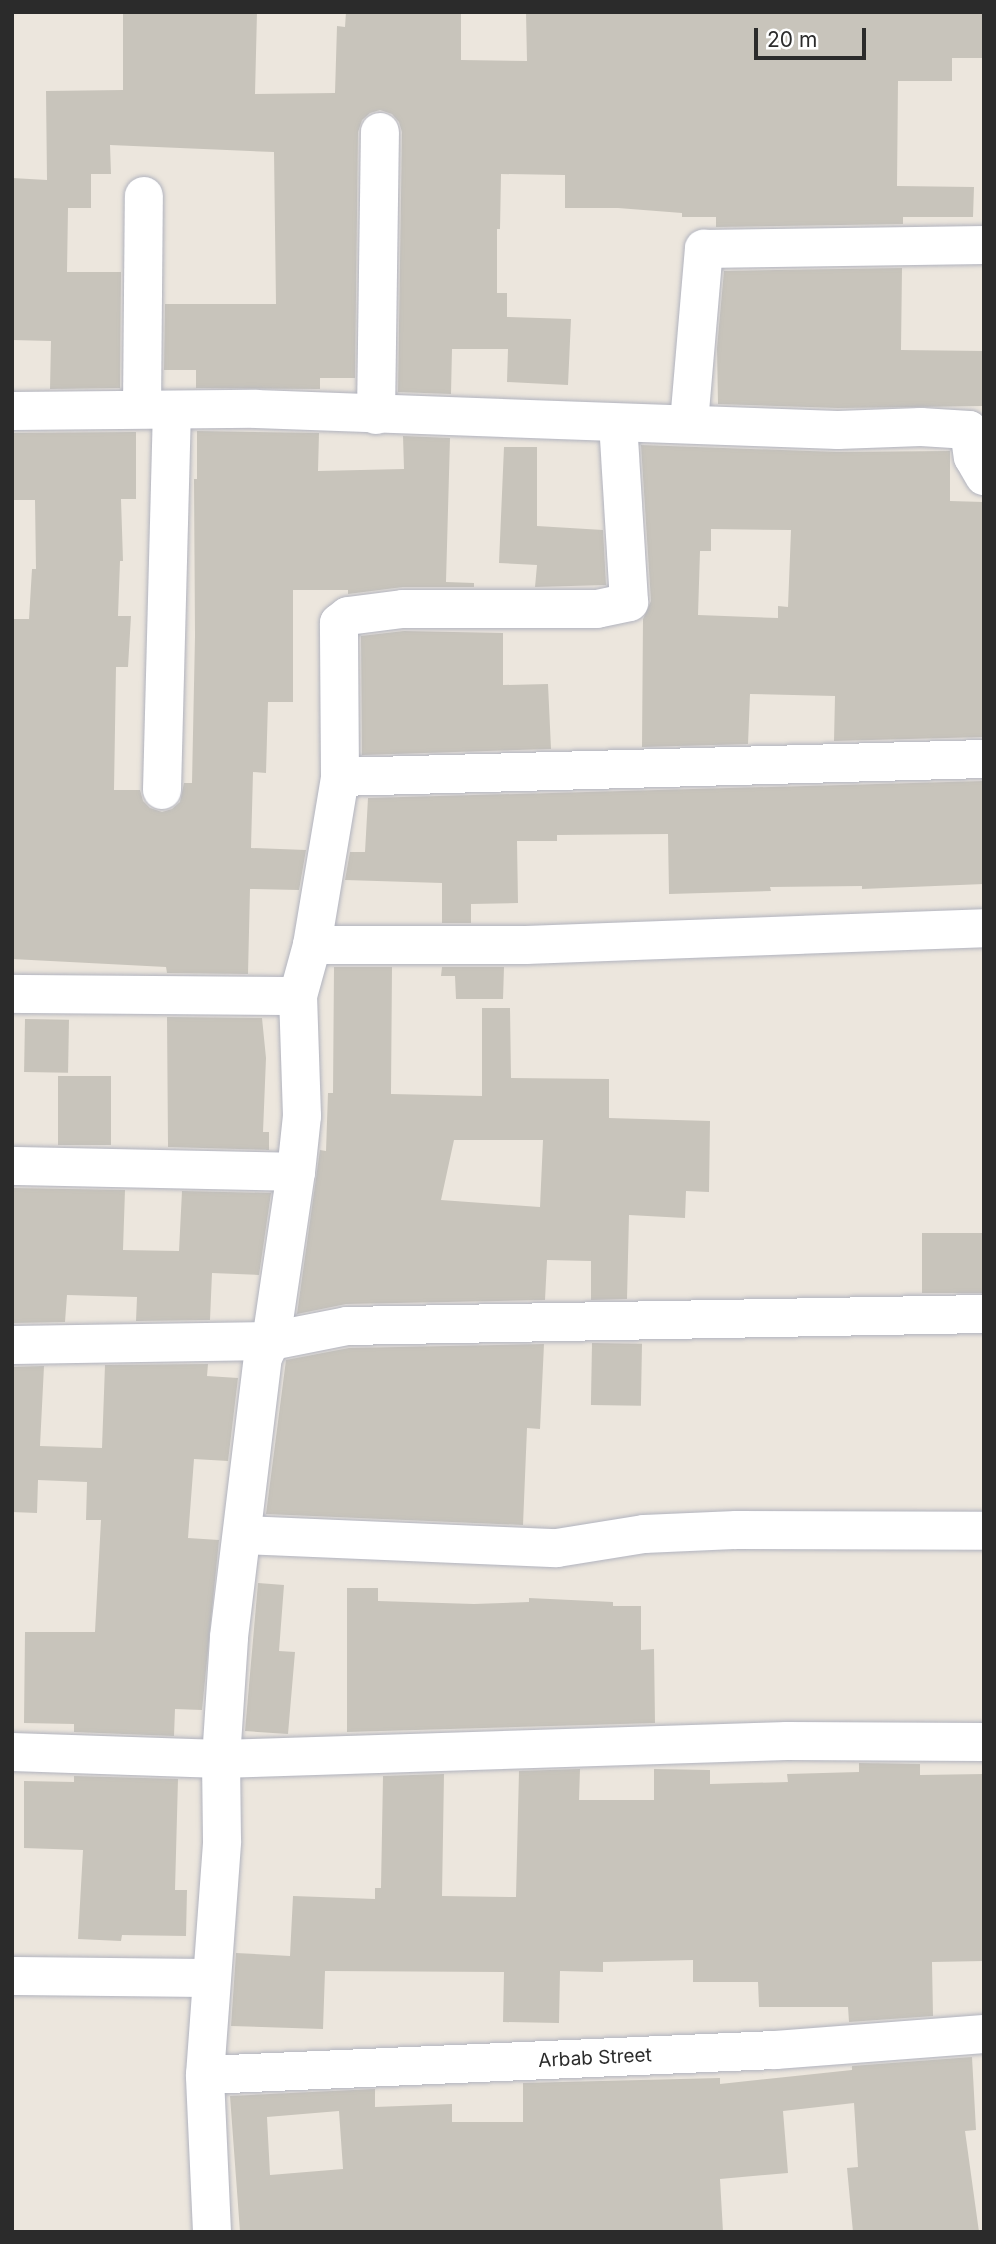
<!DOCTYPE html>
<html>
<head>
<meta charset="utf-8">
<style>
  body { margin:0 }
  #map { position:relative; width:996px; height:2244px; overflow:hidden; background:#ece6dd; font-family:Inter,sans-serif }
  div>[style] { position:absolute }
  .building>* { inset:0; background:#c8c4bb; transform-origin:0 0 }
  .roads { filter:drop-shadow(0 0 2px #b1b3be) drop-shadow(0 0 2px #b1b3be) }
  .minor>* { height:38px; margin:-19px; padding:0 19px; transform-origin:19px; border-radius:19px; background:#fff }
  span { translate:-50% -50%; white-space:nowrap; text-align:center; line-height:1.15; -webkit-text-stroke:7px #fff; paint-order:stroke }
  .street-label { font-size:19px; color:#2b2b2b }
  .frame { position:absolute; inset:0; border:14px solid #2b2b2b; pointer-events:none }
  .scale { position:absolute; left:754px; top:28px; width:112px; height:32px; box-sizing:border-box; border:4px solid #2b2b2b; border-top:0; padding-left:9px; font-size:21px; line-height:24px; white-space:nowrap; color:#2b2b2b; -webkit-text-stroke:5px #fff; paint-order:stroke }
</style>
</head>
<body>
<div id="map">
  <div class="building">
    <div style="clip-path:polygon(123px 12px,257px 12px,255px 94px,335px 93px,337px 26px,345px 27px,346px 12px,461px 12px,461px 60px,527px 61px,526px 12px,984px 12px,984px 58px,952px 58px,952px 81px,898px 81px,897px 186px,974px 187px,973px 217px,903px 217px,903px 224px,716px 227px,716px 217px,682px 217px,682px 213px,618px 208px,565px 208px,565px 175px,501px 174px,500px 229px,497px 229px,497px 293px,507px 293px,507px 317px,571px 319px,568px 385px,507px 382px,508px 349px,452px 349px,451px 394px,398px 392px,402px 132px,399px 122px,392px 114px,380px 110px,370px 113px,362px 120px,358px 132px,355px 378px,320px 378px,320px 389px,196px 388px,196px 370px,164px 370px,165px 304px,276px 304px,274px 152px,110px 145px,111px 174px,91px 174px,91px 208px,68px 208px,67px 272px,121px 272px,120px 388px,50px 389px,51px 341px,12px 340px,12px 178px,47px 180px,46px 91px,123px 90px)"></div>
    <div style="clip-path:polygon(902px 268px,901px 350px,984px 351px,984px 406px,838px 408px,718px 404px,717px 348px,724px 271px)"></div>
    <div style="clip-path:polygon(197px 431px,319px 433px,318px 471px,404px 469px,403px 436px,450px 438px,446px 582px,474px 583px,474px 587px,403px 587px,348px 594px,348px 590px,293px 590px,293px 702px,268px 702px,266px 773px,253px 772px,251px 848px,306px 850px,299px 890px,250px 889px,248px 974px,167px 973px,166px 967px,12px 959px,12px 619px,29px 619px,32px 569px,36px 569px,35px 500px,12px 500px,12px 433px,136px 432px,136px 499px,121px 499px,123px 561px,120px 561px,118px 616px,131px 616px,128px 667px,116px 667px,114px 790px,140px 790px,143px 801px,150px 808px,162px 812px,172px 809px,180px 802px,184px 783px,192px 783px,195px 636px,194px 479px,197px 479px)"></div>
    <div style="clip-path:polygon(evenodd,641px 445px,837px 452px,950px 451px,950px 501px,984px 502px,984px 737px,834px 741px,835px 696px,750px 694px,748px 744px,642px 747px,643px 619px,651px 601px,641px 445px,711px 529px,791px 530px,788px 607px,778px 606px,778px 618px,698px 615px,700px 551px,711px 551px,711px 529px)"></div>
    <div style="clip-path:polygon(504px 447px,537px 447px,537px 526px,603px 530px,606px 585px,535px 587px,537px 565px,499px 563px)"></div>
    <div style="clip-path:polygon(404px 631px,503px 633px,503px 685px,548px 684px,551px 749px,362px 755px,361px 636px)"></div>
    <div style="clip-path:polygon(984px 781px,984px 884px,862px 889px,862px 886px,770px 887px,771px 891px,669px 894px,668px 834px,557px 835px,557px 841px,517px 841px,518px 903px,471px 904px,471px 923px,442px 923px,442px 883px,345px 880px,350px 852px,365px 852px,368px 798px)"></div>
    <div style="clip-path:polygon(evenodd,334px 967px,392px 967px,391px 1094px,482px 1096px,482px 1008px,510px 1008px,511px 1078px,609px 1079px,609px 1118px,710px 1121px,709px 1192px,686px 1191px,685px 1218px,629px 1215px,627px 1299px,591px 1300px,591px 1261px,547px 1260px,545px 1300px,346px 1304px,297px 1314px,320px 1150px,326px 1151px,328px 1093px,333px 1093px,334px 967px,454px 1140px,543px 1140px,540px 1207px,441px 1200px,454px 1140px)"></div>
    <div style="clip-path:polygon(442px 967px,504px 967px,503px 999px,456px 999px,455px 976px,441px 976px)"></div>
    <div style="clip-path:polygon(167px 1017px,262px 1018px,266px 1058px,263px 1132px,269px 1132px,269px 1150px,276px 1150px,168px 1147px)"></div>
    <div style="left:25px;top:1019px;width:44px;height:53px;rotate:1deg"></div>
    <div style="left:58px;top:1076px;width:53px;height:69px"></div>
    <div style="clip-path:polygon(12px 1188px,125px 1190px,123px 1250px,179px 1251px,182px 1191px,271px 1193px,259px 1275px,212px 1273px,210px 1320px,136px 1321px,137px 1297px,67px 1295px,65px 1322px,12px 1323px)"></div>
    <div style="left:922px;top:1233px;width:62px;height:60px"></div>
    <div style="left:592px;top:1343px;width:50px;height:62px;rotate:1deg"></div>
    <div style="clip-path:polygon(544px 1344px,540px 1429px,527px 1428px,523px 1525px,266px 1514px,286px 1360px,349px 1348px)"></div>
    <div style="clip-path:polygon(208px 1364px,207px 1376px,238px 1378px,228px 1461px,194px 1459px,188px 1538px,219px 1540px,202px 1710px,175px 1709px,174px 1736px,74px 1732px,74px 1724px,24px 1723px,25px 1632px,95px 1632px,101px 1520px,86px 1520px,87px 1482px,38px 1480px,37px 1513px,12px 1512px,12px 1367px,44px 1366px,40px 1446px,102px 1448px,105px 1365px)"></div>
    <div style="clip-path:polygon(258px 1583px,284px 1585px,279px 1651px,295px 1652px,288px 1734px,245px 1731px)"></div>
    <div style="clip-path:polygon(347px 1588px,378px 1588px,378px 1601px,474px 1604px,529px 1602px,529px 1598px,613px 1602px,613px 1606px,641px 1606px,641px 1650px,654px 1649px,655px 1723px,347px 1732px)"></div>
    <div style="clip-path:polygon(859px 1763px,920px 1764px,920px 1775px,984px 1774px,984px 1961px,932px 1962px,933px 2016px,849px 2022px,848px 2007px,759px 2007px,758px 1982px,693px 1982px,693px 1960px,603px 1962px,603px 1972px,560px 1971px,559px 2023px,503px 2022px,504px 1972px,325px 1971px,323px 2029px,231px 2026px,236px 1953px,290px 1956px,293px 1896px,375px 1899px,375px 1888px,381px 1888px,383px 1776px,444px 1774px,442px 1896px,516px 1897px,519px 1771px,580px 1769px,579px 1800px,654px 1800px,654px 1769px,710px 1770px,710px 1784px,788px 1782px,787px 1774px,859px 1772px)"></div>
    <div style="clip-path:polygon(74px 1776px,178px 1779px,175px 1890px,187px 1890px,186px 1936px,122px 1935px,121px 1941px,78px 1939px,83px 1850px,24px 1848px,24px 1781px,74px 1782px)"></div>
    <div style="clip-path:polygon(evenodd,972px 2057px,976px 2130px,965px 2131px,979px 2232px,853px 2232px,847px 2168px,858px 2167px,854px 2103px,783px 2111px,788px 2173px,720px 2179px,723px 2232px,240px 2232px,230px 2096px,375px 2089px,375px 2107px,452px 2104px,452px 2122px,523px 2122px,523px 2083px,720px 2078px,720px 2084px,852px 2070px,852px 2066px,972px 2057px,339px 2111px,343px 2169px,270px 2175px,267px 2117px,339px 2111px)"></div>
  </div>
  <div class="roads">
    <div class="minor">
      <div style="left:142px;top:409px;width:213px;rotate:-89.5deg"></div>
      <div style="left:12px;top:411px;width:244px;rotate:-0.5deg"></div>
      <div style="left:256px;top:409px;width:582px;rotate:2.07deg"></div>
      <div style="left:838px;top:430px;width:83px;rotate:-2.1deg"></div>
      <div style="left:921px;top:427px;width:48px;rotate:3.6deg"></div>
      <div style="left:969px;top:430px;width:27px;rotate:82deg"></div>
      <div style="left:973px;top:457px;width:22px;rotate:60deg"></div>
      <div style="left:376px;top:415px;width:283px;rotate:-89.2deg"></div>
      <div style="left:689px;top:423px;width:175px;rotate:-85.1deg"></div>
      <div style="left:704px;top:249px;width:280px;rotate:-0.8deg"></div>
      <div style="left:340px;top:777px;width:644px;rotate:-1.6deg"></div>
      <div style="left:162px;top:790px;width:380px;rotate:-88.5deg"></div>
      <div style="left:312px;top:945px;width:214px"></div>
      <div style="left:526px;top:945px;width:458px;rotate:-2.1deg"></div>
      <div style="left:12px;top:994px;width:286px;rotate:0.4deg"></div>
      <div style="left:12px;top:1166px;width:284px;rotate:1.2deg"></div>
      <div style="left:12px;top:1345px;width:259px;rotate:-0.9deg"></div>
      <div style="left:271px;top:1341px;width:77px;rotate:-11.2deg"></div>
      <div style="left:347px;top:1326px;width:637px;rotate:-1.08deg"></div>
      <div style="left:243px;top:1535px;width:314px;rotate:2.4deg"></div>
      <div style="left:557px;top:1548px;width:88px;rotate:-9.1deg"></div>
      <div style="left:644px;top:1534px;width:93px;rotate:-2.5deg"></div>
      <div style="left:737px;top:1530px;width:247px;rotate:0.2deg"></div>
      <div style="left:12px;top:1752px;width:209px;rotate:1.9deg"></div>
      <div style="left:221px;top:1759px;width:566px;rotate:-1.82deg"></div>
      <div style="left:787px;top:1741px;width:197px;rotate:0.3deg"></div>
      <div style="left:12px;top:1976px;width:198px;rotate:0.6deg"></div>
      <div style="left:205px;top:2075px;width:571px;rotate:-2.51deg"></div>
      <div style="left:775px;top:2050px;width:210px;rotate:-4.4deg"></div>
      <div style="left:212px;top:2232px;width:157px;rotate:-92.6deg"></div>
      <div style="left:205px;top:2075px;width:235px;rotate:-85.8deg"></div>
      <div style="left:222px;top:1841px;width:82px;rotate:-90.7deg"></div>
      <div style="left:221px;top:1759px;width:122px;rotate:-86.2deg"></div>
      <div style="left:229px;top:1637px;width:282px;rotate:-83.1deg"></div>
      <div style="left:263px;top:1357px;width:18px;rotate:-63deg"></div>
      <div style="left:271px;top:1341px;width:171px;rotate:-81.6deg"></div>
      <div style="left:296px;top:1172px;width:56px;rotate:-83.9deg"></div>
      <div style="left:302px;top:1116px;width:120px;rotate:-91.9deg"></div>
      <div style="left:298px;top:996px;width:53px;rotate:-74.6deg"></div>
      <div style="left:312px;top:945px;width:170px;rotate:-80.5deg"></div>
      <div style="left:340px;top:777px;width:154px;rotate:-90.4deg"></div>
      <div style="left:339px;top:623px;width:11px;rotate:-38deg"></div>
      <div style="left:348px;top:616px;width:55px;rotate:-7.3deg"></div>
      <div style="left:403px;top:609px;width:194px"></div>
      <div style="left:597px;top:609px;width:33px;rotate:-12deg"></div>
      <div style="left:629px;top:602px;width:179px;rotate:-93.5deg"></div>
    </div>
  </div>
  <div class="street-label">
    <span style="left:595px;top:2058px;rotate:-3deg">Arbab Street</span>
  </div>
  <div class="frame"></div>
  <div class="scale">20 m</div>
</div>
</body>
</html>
